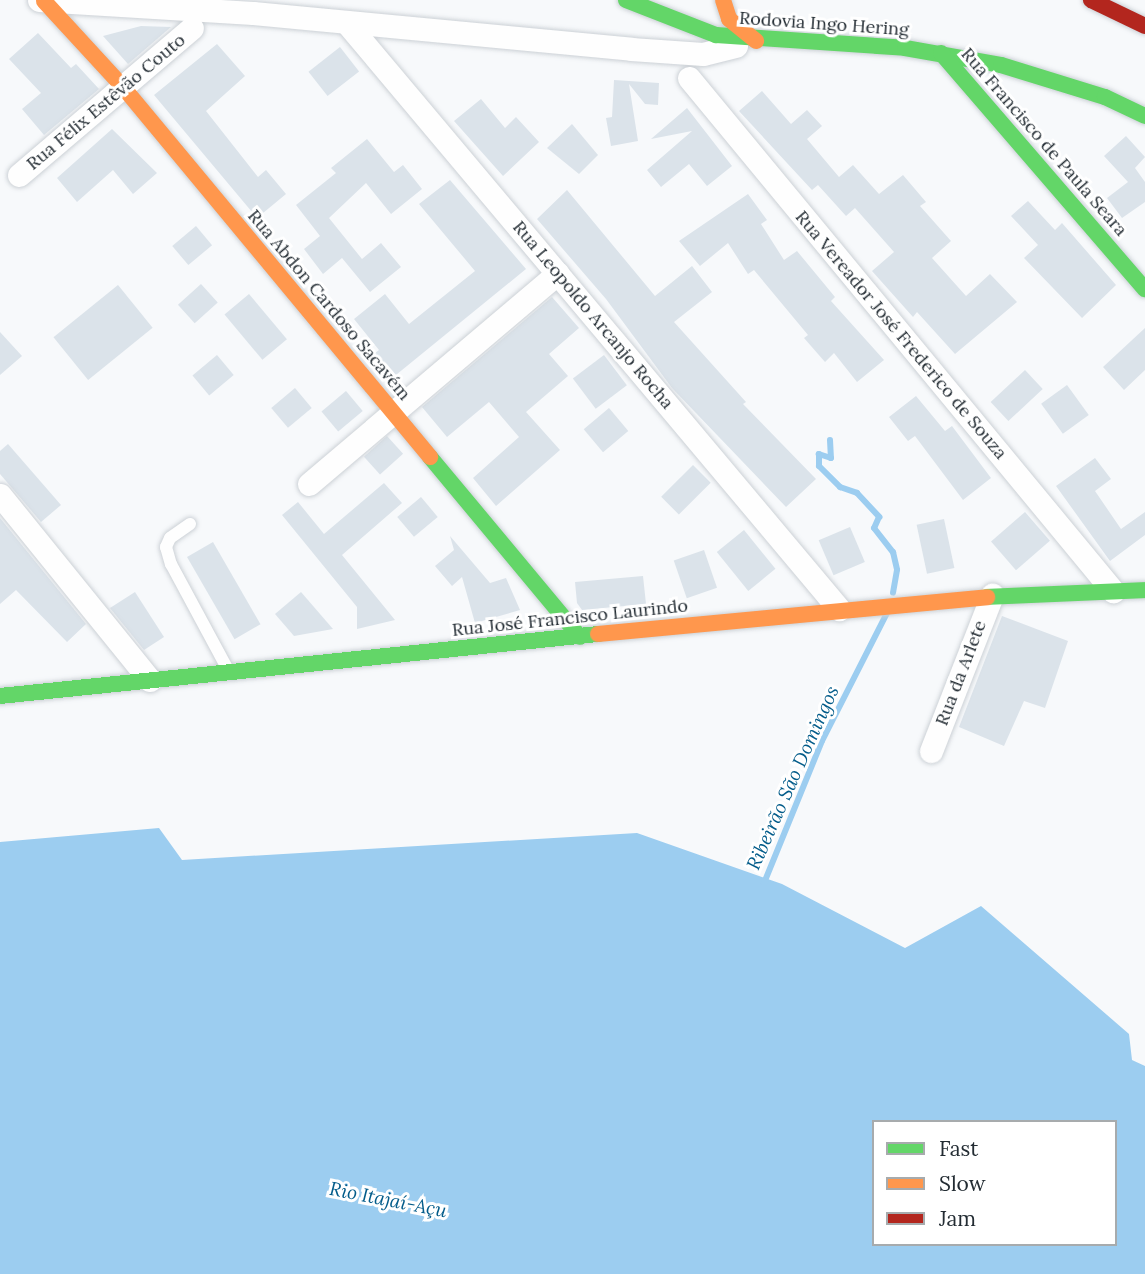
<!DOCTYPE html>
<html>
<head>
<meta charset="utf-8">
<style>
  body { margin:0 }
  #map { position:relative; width:1145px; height:1274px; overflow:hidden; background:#f7f9fb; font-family:Lora,serif }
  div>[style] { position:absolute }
  .water>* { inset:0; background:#9ccdf0 }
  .stream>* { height:6px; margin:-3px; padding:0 3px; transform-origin:3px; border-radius:3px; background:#9ccdf0 }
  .building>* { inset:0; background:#dbe3ea; transform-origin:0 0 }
  .roads { filter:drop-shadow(0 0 2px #ccd1d6) drop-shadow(0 0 2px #ccd1d6) }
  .lane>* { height:12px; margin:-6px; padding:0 6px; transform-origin:6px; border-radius:6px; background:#fefefe }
  .street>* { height:23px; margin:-11.5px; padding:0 11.5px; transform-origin:11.5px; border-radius:11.5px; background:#fefefe }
  .fast>* { height:16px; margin:-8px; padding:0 8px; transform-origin:8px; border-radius:8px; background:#63d668 }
  .slow>* { height:16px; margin:-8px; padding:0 8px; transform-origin:8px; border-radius:8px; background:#ff974d }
  .jam>* { height:16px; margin:-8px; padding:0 8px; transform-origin:8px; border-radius:8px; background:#b3261e }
  span { translate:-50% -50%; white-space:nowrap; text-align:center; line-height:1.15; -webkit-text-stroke:6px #fff; paint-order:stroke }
  .street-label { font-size:18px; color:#232c33 }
  .water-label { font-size:19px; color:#035c8a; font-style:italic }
  .legend { position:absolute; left:872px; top:1120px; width:245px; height:126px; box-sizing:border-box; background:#fff; border:2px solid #a7abad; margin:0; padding:9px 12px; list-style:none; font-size:21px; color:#232c33 }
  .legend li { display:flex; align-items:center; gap:14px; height:35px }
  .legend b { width:35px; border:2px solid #a7abad }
</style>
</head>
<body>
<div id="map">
  <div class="water">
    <div style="clip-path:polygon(evenodd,159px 828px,182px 860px,637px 833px,782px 884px,905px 948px,981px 906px,1129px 1034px,1132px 1060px,1145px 1066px,1145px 1274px,0 1274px,0 842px,159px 828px,874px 1122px,1115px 1122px,1115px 1244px,874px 1244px,874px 1122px)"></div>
  </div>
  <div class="stream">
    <div style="left:830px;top:440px;width:18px;rotate:87deg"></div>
    <div style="left:831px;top:458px;width:13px;rotate:-162deg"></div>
    <div style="left:819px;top:454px;width:12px;rotate:90deg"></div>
    <div style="left:819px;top:466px;width:30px;rotate:45deg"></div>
    <div style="left:840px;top:487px;width:18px;rotate:19deg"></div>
    <div style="left:857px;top:493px;width:33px;rotate:47deg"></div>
    <div style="left:879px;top:517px;width:12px;rotate:114deg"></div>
    <div style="left:874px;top:528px;width:31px;rotate:52deg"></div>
    <div style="left:893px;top:552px;width:18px;rotate:77deg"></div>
    <div style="left:897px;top:570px;width:23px;rotate:100deg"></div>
    <div style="left:764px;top:883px;width:153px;rotate:-67.8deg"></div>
    <div style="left:822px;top:741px;width:144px;rotate:-63.1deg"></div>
  </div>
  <div class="building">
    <div style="clip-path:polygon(141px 26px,171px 27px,128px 64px,103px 36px)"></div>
    <div style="clip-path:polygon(38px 33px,71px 68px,76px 64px,99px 89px,44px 135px,22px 109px,41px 93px,9px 59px)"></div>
    <div style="clip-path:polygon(217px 44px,245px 76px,206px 111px,258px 177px,266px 170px,286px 194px,257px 218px,154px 95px)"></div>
    <div style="left:340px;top:47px;width:31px;height:40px;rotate:52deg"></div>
    <div style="clip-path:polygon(614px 80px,659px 83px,658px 105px,645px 104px,629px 84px,638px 141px,611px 146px,606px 118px,612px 117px)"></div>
    <div style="clip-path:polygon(762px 91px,791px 124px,807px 110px,822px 126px,807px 139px,839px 177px,853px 165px,879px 194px,903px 175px,926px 202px,920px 206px,951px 241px,932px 258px,966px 296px,990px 274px,1017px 302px,955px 354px,917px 312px,913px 317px,872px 271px,894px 252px,855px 208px,846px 216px,818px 185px,812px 190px,739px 111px)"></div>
    <div style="clip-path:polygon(481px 99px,505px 128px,516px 117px,539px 142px,503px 176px,454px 121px)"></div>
    <div style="clip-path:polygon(687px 108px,732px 166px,707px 186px,689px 164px,661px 187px,647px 170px,692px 131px,651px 139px)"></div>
    <div style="clip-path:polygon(572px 124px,598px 155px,579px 174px,547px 148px)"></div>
    <div style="clip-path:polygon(112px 129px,157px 173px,133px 194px,113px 170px,77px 202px,57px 178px)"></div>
    <div style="clip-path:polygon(1126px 136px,1145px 157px,1135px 168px,1145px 182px,1145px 202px,1122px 218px,1107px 198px,1128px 182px,1104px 156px)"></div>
    <div style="clip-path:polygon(367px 139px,394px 172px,403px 165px,422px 189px,391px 214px,366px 183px,329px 218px,362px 259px,381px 243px,401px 267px,370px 292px,342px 258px,323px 274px,304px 249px,320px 236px,296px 205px,336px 173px,331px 168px)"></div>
    <div style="clip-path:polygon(450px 180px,526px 269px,391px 379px,371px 356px,379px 350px,354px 319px,385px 294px,409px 324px,475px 271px,419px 204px)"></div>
    <div style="clip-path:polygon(567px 190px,655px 296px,692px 266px,712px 292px,674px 322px,746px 402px,743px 404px,816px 479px,786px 507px,672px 388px,606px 299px,537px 219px)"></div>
    <div style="clip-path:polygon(748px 194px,767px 220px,761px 224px,784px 260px,797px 251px,835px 297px,831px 301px,884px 360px,857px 382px,834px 353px,825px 362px,804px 338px,808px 335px,754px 270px,748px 274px,728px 243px,700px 266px,679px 241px)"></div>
    <div style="clip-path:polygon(1028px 201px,1055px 230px,1062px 223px,1116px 285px,1082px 318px,1024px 258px,1038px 245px,1011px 216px)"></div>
    <div style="left:196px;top:226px;width:25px;height:31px;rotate:50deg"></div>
    <div style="left:201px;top:284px;width:25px;height:31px;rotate:48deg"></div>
    <div style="left:118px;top:285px;width:55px;height:83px;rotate:51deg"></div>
    <div style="left:249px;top:294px;width:59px;height:32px;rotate:50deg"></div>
    <div style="clip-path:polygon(552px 297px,579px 328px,549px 354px,568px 376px,526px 412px,560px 450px,496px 506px,473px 478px,519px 437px,489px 402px,447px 437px,422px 407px)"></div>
    <div style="clip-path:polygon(1145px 328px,1145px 370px,1124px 390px,1103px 367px)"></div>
    <div style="clip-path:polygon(0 332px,22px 356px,0 375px)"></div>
    <div style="left:217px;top:355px;width:26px;height:32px;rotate:50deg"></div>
    <div style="left:604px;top:355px;width:38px;height:39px;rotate:53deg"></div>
    <div style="left:1025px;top:370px;width:26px;height:47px;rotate:47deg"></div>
    <div style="left:1067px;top:385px;width:37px;height:32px;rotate:54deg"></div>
    <div style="left:295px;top:388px;width:26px;height:31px;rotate:50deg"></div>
    <div style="left:346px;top:391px;width:26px;height:32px;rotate:50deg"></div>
    <div style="clip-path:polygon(916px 396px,945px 431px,952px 426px,991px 478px,963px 500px,915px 436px,908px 441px,889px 417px)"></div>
    <div style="left:609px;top:408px;width:30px;height:33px;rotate:50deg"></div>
    <div style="left:387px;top:436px;width:24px;height:31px;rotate:48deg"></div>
    <div style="clip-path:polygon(8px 444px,61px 505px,41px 522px,0 474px,0 451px)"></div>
    <div style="clip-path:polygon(1095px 458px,1111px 479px,1095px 491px,1121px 529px,1145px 512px,1145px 535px,1110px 561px,1056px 486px)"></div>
    <div style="left:693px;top:465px;width:25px;height:45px;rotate:45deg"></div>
    <div style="clip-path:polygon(384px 483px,402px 503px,342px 555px,395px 620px,357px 629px,357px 607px,282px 515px,298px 502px,324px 534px)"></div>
    <div style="left:421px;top:497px;width:26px;height:31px;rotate:50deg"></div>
    <div style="left:1025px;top:512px;width:38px;height:45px;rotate:49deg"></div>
    <div style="clip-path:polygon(0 518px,86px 624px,67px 642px,16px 590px,0 604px)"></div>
    <div style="left:944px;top:519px;width:50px;height:28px;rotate:78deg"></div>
    <div style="left:850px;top:527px;width:38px;height:34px;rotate:67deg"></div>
    <div style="left:744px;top:530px;width:50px;height:35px;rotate:51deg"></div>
    <div style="clip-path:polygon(450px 536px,490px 583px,506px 578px,520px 610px,475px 623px,462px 577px,452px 586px,435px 566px,454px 550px)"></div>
    <div style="left:213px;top:542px;width:95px;height:30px;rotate:60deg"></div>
    <div style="left:704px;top:550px;width:40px;height:32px;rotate:71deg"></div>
    <div style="clip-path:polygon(643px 576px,646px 604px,582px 610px,577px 603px,575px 582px)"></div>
    <div style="clip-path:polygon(135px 592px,164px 637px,144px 650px,110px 608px)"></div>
    <div style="clip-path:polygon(301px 592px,333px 629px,294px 636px,275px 614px)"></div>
    <div style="clip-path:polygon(1002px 616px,1068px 641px,1045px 708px,1024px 701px,1004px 746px,959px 727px)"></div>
  </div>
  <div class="roads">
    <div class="lane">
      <div style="left:190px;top:524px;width:24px;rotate:145deg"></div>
      <div style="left:170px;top:538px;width:10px;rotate:114deg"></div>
      <div style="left:166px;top:547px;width:18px;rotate:74deg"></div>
      <div style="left:171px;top:564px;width:120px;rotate:61.7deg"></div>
    </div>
    <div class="street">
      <div style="left:39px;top:0;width:214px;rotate:3.5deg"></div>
      <div style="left:253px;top:13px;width:380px;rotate:5.4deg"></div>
      <div style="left:631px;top:49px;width:72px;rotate:4deg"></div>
      <div style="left:703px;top:54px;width:34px;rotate:-14deg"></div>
      <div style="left:346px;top:22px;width:767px;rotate:49.97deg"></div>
      <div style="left:689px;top:78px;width:666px;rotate:50.43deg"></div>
      <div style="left:19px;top:175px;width:227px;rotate:-40.4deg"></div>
      <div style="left:309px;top:484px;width:326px;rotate:-40.3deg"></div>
      <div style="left:0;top:495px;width:238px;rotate:51deg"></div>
      <div style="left:931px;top:751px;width:168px;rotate:-68.6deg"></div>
    </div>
    <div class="fast">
      <div style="left:626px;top:0;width:97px;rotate:21.3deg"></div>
      <div style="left:716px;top:35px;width:189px;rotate:3.9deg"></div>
      <div style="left:905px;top:48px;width:97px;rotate:10deg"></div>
      <div style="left:1001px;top:65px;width:109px;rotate:17.1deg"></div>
      <div style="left:1105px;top:97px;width:44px;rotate:25.4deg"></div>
      <div style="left:941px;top:53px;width:312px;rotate:49.2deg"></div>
      <div style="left:430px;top:457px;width:234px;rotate:50.2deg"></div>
      <div style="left:987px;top:597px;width:158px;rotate:-2.5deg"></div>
      <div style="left:0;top:696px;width:601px;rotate:-5.92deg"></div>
    </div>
    <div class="slow">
      <div style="left:723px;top:0;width:20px;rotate:72deg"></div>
      <div style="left:729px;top:19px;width:35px;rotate:39deg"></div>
      <div style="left:44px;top:1px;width:117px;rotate:47.4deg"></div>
      <div style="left:123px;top:87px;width:481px;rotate:50.3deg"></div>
      <div style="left:598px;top:634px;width:391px;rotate:-5.4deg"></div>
    </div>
    <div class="jam">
      <div style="left:1091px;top:0;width:60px;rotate:25.7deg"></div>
    </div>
  </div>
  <div class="street-label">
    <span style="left:824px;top:24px;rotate:4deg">Rodovia Ingo Hering</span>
    <span style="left:106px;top:102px;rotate:-40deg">Rua Félix Estêvão Couto</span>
    <span style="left:1044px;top:142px;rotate:49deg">Rua Francisco de Paula Seara</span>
    <span style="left:329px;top:305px;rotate:50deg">Rua Abdon Cardoso Sacavém</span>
    <span style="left:593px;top:315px;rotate:50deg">Rua Leopoldo Arcanjo Rocha</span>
    <span style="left:901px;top:335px;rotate:50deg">Rua Vereador José Frederico de Souza</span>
    <span style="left:570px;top:618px;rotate:-6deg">Rua José Francisco Laurindo</span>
    <span style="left:961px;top:673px;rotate:-69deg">Rua da Arlete</span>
  </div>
  <div class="water-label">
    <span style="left:793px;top:778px;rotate:-66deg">Ribeirão São Domingos</span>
    <span style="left:388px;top:1200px;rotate:11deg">Rio Itajaí-Açu</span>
  </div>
  <ul class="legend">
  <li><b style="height:9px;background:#63d668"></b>Fast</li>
  <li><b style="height:9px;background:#ff974d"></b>Slow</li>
  <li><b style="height:9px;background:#b3261e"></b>Jam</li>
  </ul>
</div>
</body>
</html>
